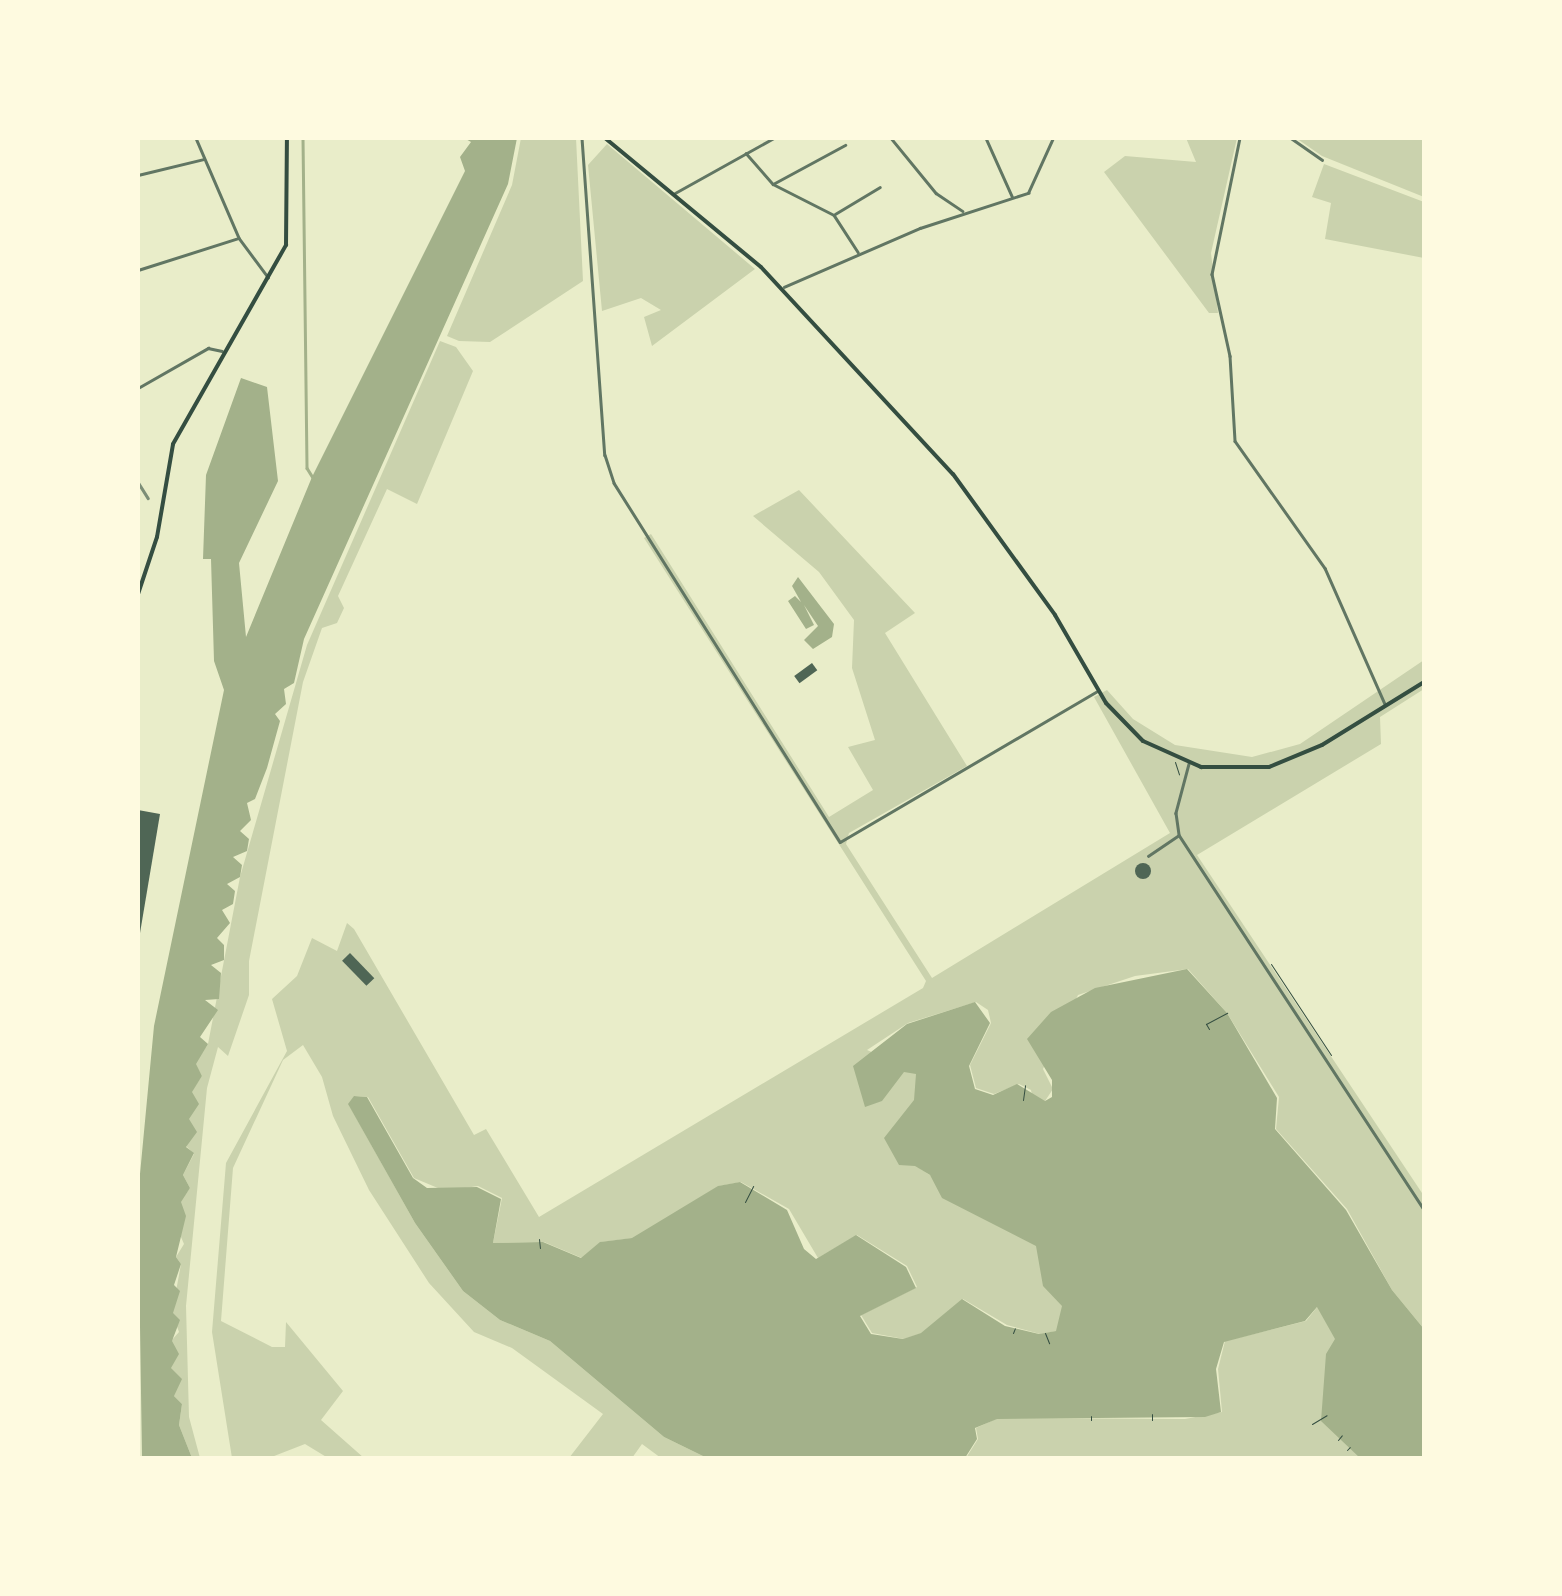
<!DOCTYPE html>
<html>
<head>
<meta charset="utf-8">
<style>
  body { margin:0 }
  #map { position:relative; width:1562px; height:1596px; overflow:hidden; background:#e9edc9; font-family:"DejaVu Sans",sans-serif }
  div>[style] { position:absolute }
  .green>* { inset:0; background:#cad2ad }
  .water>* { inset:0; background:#a3b18a }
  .stream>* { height:2.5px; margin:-1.25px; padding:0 1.25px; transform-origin:1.25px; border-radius:1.25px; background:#a3b18a }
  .building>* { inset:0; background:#4f6655; transform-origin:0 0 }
  .round { border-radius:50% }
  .path>* { height:1px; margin:-0.5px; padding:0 0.5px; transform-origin:0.5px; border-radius:0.5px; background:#344e41 }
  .minor>* { height:2.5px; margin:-1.25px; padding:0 1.25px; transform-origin:1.25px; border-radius:1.25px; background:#617663 }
  .secondary>* { height:4px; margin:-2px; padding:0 2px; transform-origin:2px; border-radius:2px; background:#344e41 }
  .rail>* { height:2.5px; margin:-1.25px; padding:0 1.25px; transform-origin:1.25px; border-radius:1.25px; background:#7c8e77 }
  span { translate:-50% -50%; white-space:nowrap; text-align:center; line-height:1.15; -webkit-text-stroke:8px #fefae0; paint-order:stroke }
  .frame { position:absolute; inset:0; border:140px solid #fefae0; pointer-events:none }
</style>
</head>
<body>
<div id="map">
  <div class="green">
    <div style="clip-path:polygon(521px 138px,576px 138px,583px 281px,490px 342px,459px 341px,447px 336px,512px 185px)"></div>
    <div style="clip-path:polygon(1186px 138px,1237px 138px,1211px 253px,1218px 313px,1209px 313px,1104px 172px,1125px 156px,1196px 162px)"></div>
    <div style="clip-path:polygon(1296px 138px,1424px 138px,1424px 197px,1322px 156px)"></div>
    <div style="clip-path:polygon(607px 144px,755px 269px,652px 346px,644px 317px,661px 310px,641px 298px,602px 311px,588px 165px)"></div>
    <div style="clip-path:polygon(1324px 164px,1424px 202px,1424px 258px,1325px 239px,1331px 203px,1312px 197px)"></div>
    <div style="clip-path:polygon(440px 341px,456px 347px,473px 371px,417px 504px,387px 489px,338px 596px,344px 608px,337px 623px,322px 628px,303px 682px,249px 961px,249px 995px,228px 1056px,218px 1047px,207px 1088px,186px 1306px,189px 1417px,200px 1458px,192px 1458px,179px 1425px,182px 1404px,174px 1396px,171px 1367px,171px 1341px,179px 1332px,172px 1313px,181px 1264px,176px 1257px,184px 1244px,178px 1230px,180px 1202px,190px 1188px,183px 1175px,194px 1154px,186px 1146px,191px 1092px,202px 1076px,195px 1064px,208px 1044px,240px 877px,307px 645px)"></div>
    <div style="clip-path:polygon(799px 490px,915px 613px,885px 633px,967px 766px,849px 833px,846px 844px,932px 978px,1170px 833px,1094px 697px,1107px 690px,1133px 719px,1175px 745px,1252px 757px,1300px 744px,1424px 660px,1424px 689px,1380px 717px,1381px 744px,1197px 855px,1424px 1196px,1424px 1329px,1392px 1290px,1347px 1209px,1276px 1129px,1279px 1097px,1227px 1013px,1188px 969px,1135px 976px,1078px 995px,1043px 1069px,1053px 1089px,1045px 1101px,1033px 1100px,1031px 1090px,1019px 1084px,994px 1094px,976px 1088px,970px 1065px,991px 1023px,988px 1010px,976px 1002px,908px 1023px,867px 1050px,919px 1073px,916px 1166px,1038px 1246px,1063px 1305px,1057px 1331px,1040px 1334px,1007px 1325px,963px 1299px,922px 1333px,904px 1339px,872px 1333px,861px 1315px,917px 1287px,907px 1266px,857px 1235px,818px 1258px,789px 1209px,741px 1182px,719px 1186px,634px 1238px,601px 1242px,582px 1258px,544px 1242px,493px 1243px,502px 1198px,478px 1186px,445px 1191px,414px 1178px,368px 1097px,355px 1096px,349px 1105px,415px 1223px,463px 1291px,500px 1320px,550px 1341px,664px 1437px,707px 1458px,661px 1458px,642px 1444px,632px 1458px,569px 1458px,603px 1414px,512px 1348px,474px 1332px,429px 1283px,369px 1190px,333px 1116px,322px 1077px,303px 1045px,283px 1060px,233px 1168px,221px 1321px,272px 1347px,285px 1347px,286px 1322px,343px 1391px,321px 1420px,364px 1458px,328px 1458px,305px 1444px,269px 1458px,232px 1458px,212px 1332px,226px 1163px,287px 1051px,272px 999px,297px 976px,312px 938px,337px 951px,347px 923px,354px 929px,474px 1135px,486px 1129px,539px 1217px,923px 988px,926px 981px,644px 538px,651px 534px,829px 817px,873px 790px,848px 747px,875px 740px,852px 668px,854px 620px,819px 572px,753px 516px)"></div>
    <div style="clip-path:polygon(1318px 1306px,1336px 1338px,1361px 1458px,966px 1458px,978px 1439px,976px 1428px,998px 1418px,1185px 1419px,1222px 1412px,1218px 1369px,1225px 1341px,1306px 1321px)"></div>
  </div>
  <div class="water">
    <div style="clip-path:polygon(464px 138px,517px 138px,508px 184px,304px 639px,294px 683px,284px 689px,286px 704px,275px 714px,280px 721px,267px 768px,255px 799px,247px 803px,251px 820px,240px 831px,249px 839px,247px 851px,233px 857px,242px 865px,240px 877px,227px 884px,235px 891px,233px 904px,222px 910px,230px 923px,217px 938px,224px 945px,224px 960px,211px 965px,221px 973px,219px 999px,205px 1000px,218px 1010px,200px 1037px,208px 1044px,196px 1064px,202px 1076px,192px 1092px,199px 1104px,189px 1119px,197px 1132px,186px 1147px,194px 1153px,183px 1175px,190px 1188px,181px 1202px,186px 1216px,176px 1257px,181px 1264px,174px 1285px,180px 1291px,173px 1313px,180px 1320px,172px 1341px,179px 1354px,171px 1368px,182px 1379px,174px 1396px,182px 1404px,179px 1425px,192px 1458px,142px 1458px,138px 1195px,154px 1026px,224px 690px,214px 661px,211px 559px,203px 559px,206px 475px,241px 378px,267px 387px,278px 481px,239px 563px,246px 637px,312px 477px,465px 171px,460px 157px,471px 142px)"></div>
    <div style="clip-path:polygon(798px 577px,834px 624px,832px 637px,813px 649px,804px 640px,818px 626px,804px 605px,814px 625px,806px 629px,788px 601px,795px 596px,801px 602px,792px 586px)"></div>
    <div style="clip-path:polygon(1187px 969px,1227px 1013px,1277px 1098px,1275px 1129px,1346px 1210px,1392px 1290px,1424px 1329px,1424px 1458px,1360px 1458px,1321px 1421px,1326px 1354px,1335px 1339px,1317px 1307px,1305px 1321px,1224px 1342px,1216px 1369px,1221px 1412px,1205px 1417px,997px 1419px,975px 1428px,977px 1439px,965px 1458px,707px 1458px,664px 1437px,550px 1341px,500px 1320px,463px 1291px,415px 1223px,348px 1104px,354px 1096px,367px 1097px,413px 1178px,427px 1188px,477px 1187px,501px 1199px,493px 1243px,543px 1242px,581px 1258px,600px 1242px,632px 1238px,718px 1186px,740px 1182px,787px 1210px,804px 1249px,816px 1259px,856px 1235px,906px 1267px,916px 1288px,860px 1316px,871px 1334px,903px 1339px,921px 1333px,962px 1299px,1005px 1326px,1039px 1334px,1056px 1331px,1062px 1306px,1043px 1286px,1036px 1246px,942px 1198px,930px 1175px,915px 1166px,899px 1165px,884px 1138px,914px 1100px,916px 1074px,904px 1072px,882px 1101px,865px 1107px,853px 1066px,907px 1024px,975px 1002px,990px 1023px,969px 1066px,975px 1089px,993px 1095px,1017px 1084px,1045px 1101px,1052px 1097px,1052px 1080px,1027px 1039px,1051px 1012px,1095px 988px)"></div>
  </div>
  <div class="stream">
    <div style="left:303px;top:138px;width:330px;rotate:89.3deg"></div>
    <div style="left:307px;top:468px;width:13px;rotate:58deg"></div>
  </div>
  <div class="building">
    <div style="left:812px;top:663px;width:9px;height:22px;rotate:54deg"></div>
    <div style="clip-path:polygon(138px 810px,160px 814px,140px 933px,138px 933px)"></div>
    <div class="round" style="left:1135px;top:863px;width:16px;height:16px"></div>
    <div style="left:350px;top:953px;width:35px;height:11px;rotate:46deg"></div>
  </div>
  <div class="path">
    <div style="left:1175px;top:762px;width:13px;rotate:72deg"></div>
    <div style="left:1271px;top:964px;width:109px;rotate:56.6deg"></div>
    <div style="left:1209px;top:1029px;width:6px;rotate:-121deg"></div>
    <div style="left:1206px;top:1024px;width:24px;rotate:-28deg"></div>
    <div style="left:1023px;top:1100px;width:15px;rotate:-82deg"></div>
    <div style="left:745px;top:1202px;width:18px;rotate:-63deg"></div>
    <div style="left:539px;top:1239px;width:9px;rotate:84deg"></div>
    <div style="left:1013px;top:1333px;width:5px;rotate:-68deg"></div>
    <div style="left:1045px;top:1333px;width:11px;rotate:68deg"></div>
    <div style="left:1152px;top:1414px;width:6px;rotate:90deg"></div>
    <div style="left:1091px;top:1420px;width:4px;rotate:-90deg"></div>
    <div style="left:1312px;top:1424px;width:17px;rotate:-31deg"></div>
    <div style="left:1338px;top:1440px;width:6px;rotate:-51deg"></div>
    <div style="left:1347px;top:1450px;width:4px;rotate:-45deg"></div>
  </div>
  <div class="minor">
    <div style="left:196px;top:138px;width:109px;rotate:66.7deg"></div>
    <div style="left:239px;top:238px;width:49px;rotate:53.4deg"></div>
    <div style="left:582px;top:138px;width:318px;rotate:85.9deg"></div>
    <div style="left:605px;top:455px;width:29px;rotate:72deg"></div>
    <div style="left:614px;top:483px;width:424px;rotate:57.8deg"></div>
    <div style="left:840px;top:842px;width:297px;rotate:-30.4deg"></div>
    <div style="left:891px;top:138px;width:71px;rotate:50.7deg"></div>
    <div style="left:936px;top:193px;width:32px;rotate:34deg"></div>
    <div style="left:986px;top:138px;width:64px;rotate:65.9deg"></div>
    <div style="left:1240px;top:138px;width:139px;rotate:101.6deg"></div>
    <div style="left:1212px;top:274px;width:84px;rotate:77.6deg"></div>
    <div style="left:1230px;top:356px;width:85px;rotate:86.6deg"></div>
    <div style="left:1235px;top:441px;width:156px;rotate:54.7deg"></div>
    <div style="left:1325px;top:568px;width:149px;rotate:66.2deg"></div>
    <div style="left:1291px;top:138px;width:38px;rotate:35deg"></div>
    <div style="left:746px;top:153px;width:41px;rotate:48.9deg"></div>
    <div style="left:773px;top:184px;width:68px;rotate:26.9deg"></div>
    <div style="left:834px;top:215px;width:44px;rotate:57deg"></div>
    <div style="left:138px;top:175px;width:68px;rotate:-13.6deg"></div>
    <div style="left:773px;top:184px;width:82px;rotate:-28.4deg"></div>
    <div style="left:675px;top:193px;width:113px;rotate:-29.1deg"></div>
    <div style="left:835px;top:214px;width:52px;rotate:-31deg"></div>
    <div style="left:138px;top:270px;width:103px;rotate:-17.6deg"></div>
    <div style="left:784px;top:287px;width:148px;rotate:-23.5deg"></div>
    <div style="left:920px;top:228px;width:114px;rotate:-18deg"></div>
    <div style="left:1028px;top:193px;width:60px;rotate:-65.6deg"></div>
    <div style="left:138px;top:388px;width:81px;rotate:-29.7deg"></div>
    <div style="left:208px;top:348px;width:14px;rotate:12deg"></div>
    <div style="left:1189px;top:764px;width:51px;rotate:104.9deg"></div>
    <div style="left:1176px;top:813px;width:22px;rotate:82deg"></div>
    <div style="left:1179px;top:835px;width:447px;rotate:56.8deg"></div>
    <div style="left:1148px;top:856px;width:36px;rotate:-34deg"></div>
  </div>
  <div class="secondary">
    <div style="left:605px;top:138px;width:202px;rotate:39.6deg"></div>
    <div style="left:761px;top:267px;width:282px;rotate:47.2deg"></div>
    <div style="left:953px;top:474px;width:174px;rotate:54.1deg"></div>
    <div style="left:1055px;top:615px;width:102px;rotate:59.9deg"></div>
    <div style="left:1106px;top:703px;width:53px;rotate:45.8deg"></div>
    <div style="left:1143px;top:741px;width:64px;rotate:24.1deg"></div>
    <div style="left:1201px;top:767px;width:68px"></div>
    <div style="left:1269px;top:767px;width:57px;rotate:-22.5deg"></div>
    <div style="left:1322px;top:745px;width:120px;rotate:-31.7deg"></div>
    <div style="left:138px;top:594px;width:60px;rotate:-71.6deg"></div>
    <div style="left:157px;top:537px;width:94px;rotate:-80.2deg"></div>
    <div style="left:173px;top:444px;width:229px;rotate:-60.4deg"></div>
    <div style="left:286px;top:245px;width:107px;rotate:-89.5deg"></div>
  </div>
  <div class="rail">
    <div style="left:138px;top:482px;width:19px;rotate:58deg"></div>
  </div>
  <div class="frame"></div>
</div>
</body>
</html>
